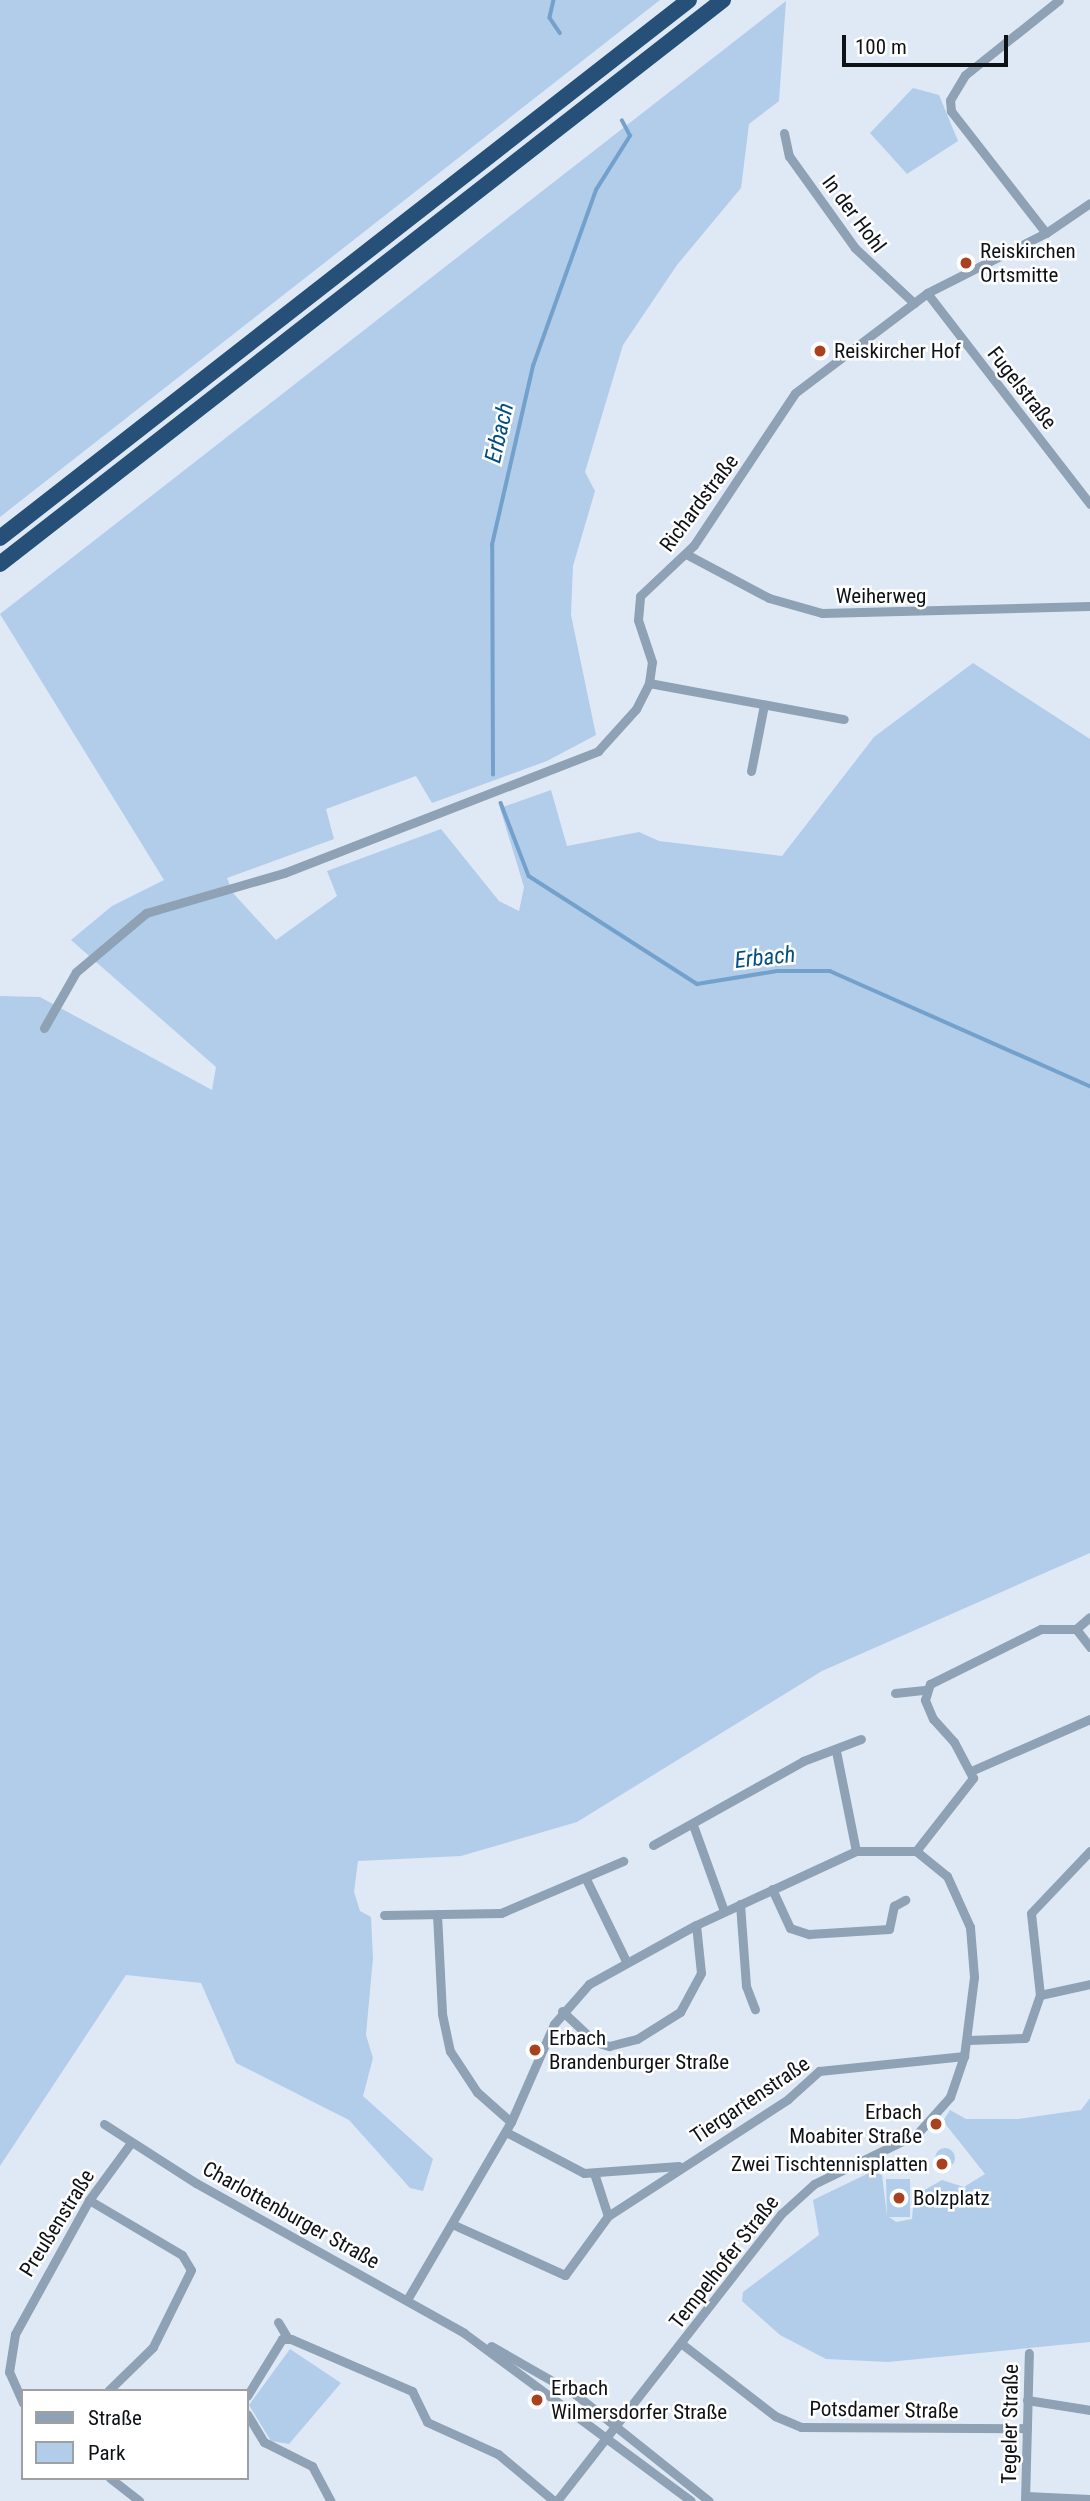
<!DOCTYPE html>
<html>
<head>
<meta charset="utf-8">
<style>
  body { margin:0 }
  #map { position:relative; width:1090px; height:2501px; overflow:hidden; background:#dee9f5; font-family:"Roboto Condensed",sans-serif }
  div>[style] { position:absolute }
  .green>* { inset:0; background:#b1cdea }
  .round { border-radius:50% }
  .stream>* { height:3.5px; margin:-1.75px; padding:0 1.75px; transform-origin:1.75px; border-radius:1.75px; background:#74a1cc }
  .street>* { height:9px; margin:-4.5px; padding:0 4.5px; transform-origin:4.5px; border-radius:4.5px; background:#8ea1b5 }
  .highway>* { height:16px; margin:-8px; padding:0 8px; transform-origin:8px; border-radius:8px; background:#265077 }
  .dots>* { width:19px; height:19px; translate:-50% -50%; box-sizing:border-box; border:4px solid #fff; border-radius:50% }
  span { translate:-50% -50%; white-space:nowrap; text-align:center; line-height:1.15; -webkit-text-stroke:5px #fff; paint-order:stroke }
  .street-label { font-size:21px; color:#0e1216 }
  .poi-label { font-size:21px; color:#0e1216 }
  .left { translate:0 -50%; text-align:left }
  .right { translate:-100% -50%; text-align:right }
  .water-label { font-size:23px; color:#034e83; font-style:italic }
  .legend { position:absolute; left:21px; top:2389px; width:228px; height:91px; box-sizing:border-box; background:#fff; border:2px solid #9fa0a2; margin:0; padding:9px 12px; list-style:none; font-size:21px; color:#0e1216 }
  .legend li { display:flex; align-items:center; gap:14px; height:35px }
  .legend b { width:35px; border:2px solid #9fa0a2 }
  .scale { position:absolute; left:842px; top:35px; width:166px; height:32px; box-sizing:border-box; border:4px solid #0e1216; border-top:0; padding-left:9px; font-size:21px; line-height:24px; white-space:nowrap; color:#0e1216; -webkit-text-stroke:5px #fff; paint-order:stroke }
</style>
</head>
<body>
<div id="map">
  <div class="green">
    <div style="clip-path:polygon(0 0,660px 0,0 517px)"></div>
    <div style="clip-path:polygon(786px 1px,779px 101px,749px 124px,741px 188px,677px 265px,623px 345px,585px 472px,595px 491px,573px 566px,571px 615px,596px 735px,547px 761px,432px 803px,416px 776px,326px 809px,334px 839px,227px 878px,233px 893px,276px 940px,337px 896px,327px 871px,441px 829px,499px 901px,519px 911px,524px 887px,500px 808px,551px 790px,567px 846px,639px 832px,659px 841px,782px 856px,874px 737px,973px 663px,1090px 739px,1090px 1553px,822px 1671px,577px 1822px,461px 1856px,358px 1861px,354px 1892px,360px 1911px,371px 1917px,373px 1958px,366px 2035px,373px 2058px,363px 2096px,433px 2159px,423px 2191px,410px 2188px,349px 2120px,236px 2063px,201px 1983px,126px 1975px,0 2166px,0 996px,40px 997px,212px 1090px,216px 1067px,71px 940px,112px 906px,164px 880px,0 614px)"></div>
    <div style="clip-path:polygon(913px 88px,939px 95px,958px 141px,907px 174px,870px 133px)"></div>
    <div style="clip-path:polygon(1090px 2098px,1090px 2342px,888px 2362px,826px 2359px,780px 2335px,742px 2301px,743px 2292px,819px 2235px,813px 2200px,873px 2171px,882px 2175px,887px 2216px,886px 2179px,910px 2179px,910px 2217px,889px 2217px,896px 2222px,912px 2219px,914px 2196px,942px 2180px,964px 2187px,985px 2174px,943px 2121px,950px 2110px,966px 2119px,1018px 2119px,1081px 2110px)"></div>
    <div class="round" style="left:935px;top:2148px;width:20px;height:20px"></div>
    <div style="clip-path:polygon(290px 2349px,341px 2383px,289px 2444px,271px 2441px,249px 2405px)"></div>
  </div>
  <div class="stream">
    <div style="left:554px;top:0;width:18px;rotate:103deg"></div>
    <div style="left:550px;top:18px;width:18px;rotate:56deg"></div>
    <div style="left:493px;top:775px;width:230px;rotate:-90.2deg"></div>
    <div style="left:492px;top:545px;width:184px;rotate:-77.1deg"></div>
    <div style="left:533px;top:366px;width:187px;rotate:-70.3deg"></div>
    <div style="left:596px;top:190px;width:64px;rotate:-57.8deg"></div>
    <div style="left:630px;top:136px;width:17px;rotate:-118deg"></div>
    <div style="left:501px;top:803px;width:78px;rotate:69deg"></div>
    <div style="left:529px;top:876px;width:200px;rotate:32.7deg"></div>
    <div style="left:697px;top:984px;width:81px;rotate:-9.2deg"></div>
    <div style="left:777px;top:971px;width:53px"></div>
    <div style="left:830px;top:971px;width:284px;rotate:23.9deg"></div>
  </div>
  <div class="street">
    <div style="left:784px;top:133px;width:24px;rotate:78deg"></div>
    <div style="left:789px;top:156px;width:113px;rotate:54.3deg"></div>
    <div style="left:855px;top:248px;width:81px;rotate:43deg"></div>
    <div style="left:1046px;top:233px;width:155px;rotate:-127.9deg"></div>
    <div style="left:951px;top:111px;width:11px;rotate:-95deg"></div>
    <div style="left:950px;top:100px;width:29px;rotate:-59deg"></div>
    <div style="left:965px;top:75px;width:120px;rotate:-38.6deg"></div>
    <div style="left:927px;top:293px;width:267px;rotate:52.3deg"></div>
    <div style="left:686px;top:554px;width:94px;rotate:27.9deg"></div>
    <div style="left:769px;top:598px;width:55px;rotate:15.8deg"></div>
    <div style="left:822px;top:613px;width:268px;rotate:-1.5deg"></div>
    <div style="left:649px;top:683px;width:198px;rotate:10.5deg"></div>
    <div style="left:751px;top:771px;width:67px;rotate:-78.9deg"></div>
    <div style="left:44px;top:1028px;width:64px;rotate:-60.3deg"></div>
    <div style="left:76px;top:972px;width:92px;rotate:-40.1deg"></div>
    <div style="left:146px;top:913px;width:144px;rotate:-16.2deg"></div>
    <div style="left:284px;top:873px;width:337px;rotate:-21.2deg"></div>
    <div style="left:598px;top:751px;width:57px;rotate:-47.9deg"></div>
    <div style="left:636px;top:709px;width:29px;rotate:-63deg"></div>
    <div style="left:649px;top:683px;width:21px;rotate:-82deg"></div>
    <div style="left:652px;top:662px;width:44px;rotate:-108.4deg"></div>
    <div style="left:638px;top:620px;width:24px;rotate:-85deg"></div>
    <div style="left:640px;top:596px;width:74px;rotate:-43.4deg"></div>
    <div style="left:694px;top:545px;width:182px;rotate:-56.4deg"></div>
    <div style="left:795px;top:393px;width:166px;rotate:-37.1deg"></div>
    <div style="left:927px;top:293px;width:133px;rotate:-26.8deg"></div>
    <div style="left:1046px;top:233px;width:53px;rotate:-34.3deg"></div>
    <div style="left:1076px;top:1629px;width:18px;rotate:-41deg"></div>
    <div style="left:895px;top:1693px;width:30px;rotate:-6deg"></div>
    <div style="left:836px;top:1751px;width:102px;rotate:78.7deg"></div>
    <div style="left:971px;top:1771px;width:130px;rotate:-23.6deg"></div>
    <div style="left:693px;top:1825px;width:91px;rotate:70.2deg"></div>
    <div style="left:653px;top:1845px;width:172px;rotate:-29.2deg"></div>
    <div style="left:803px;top:1761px;width:62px;rotate:-20.8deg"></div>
    <div style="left:916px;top:1851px;width:93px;rotate:-52deg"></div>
    <div style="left:973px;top:1778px;width:41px;rotate:-117.8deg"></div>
    <div style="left:954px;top:1742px;width:31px;rotate:-132deg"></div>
    <div style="left:933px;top:1719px;width:21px;rotate:-113deg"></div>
    <div style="left:925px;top:1700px;width:17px;rotate:-73deg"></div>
    <div style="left:930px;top:1684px;width:124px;rotate:-26.4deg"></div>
    <div style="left:1041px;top:1629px;width:35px"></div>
    <div style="left:1076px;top:1629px;width:23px;rotate:52deg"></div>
    <div style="left:586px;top:1879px;width:91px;rotate:64deg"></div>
    <div style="left:772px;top:1889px;width:43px;rotate:65.2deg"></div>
    <div style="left:790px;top:1928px;width:20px;rotate:18deg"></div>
    <div style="left:809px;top:1934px;width:80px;rotate:-3.6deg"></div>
    <div style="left:889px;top:1929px;width:24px;rotate:-78deg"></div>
    <div style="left:894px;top:1906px;width:13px;rotate:-29deg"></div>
    <div style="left:740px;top:1904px;width:82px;rotate:85.8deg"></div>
    <div style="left:746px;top:1986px;width:25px;rotate:69deg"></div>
    <div style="left:437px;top:1914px;width:100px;rotate:87.1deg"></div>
    <div style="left:442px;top:2014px;width:38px;rotate:78deg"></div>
    <div style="left:450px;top:2051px;width:49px;rotate:56.6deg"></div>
    <div style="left:477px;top:2092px;width:45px;rotate:41.4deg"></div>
    <div style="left:384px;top:1915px;width:117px;rotate:-1deg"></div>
    <div style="left:501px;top:1913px;width:133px;rotate:-23.1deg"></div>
    <div style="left:1040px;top:1995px;width:51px;rotate:-12.4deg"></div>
    <div style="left:562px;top:2011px;width:45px;rotate:43.2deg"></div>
    <div style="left:595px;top:2042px;width:15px;rotate:16deg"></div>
    <div style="left:609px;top:2046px;width:29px;rotate:-14deg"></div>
    <div style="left:637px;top:2039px;width:51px;rotate:-32.1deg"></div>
    <div style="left:680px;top:2012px;width:44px;rotate:-61.7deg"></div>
    <div style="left:701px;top:1973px;width:48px;rotate:-95.9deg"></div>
    <div style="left:968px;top:2040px;width:57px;rotate:-2deg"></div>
    <div style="left:1025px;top:2038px;width:46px;rotate:-70.8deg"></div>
    <div style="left:1040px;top:1995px;width:82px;rotate:-96.3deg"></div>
    <div style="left:1031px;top:1913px;width:86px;rotate:-46.4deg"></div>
    <div style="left:104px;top:2124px;width:109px;rotate:32.7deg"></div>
    <div style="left:196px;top:2183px;width:307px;rotate:29.2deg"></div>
    <div style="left:464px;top:2333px;width:282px;rotate:36.5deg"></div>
    <div style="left:506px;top:2132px;width:88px;rotate:27.7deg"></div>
    <div style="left:584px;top:2173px;width:95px;rotate:-4.2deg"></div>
    <div style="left:594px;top:2173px;width:45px;rotate:72deg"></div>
    <div style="left:89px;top:2200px;width:108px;rotate:30.6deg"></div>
    <div style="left:182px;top:2255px;width:17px;rotate:59deg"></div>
    <div style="left:191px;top:2270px;width:86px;rotate:116.3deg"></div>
    <div style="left:153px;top:2347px;width:63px;rotate:135.6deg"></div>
    <div style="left:452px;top:2224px;width:124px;rotate:24.3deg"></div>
    <div style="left:565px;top:2275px;width:73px;rotate:-53.9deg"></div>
    <div style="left:608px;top:2216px;width:215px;rotate:-33deg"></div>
    <div style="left:788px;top:2099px;width:42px;rotate:-42.1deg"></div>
    <div style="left:819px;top:2071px;width:146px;rotate:-5.9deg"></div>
    <div style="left:408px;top:2298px;width:204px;rotate:-59.7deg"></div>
    <div style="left:511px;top:2122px;width:107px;rotate:-66.3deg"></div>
    <div style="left:554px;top:2024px;width:53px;rotate:-48.8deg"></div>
    <div style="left:589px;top:1984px;width:122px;rotate:-28.9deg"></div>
    <div style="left:696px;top:1925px;width:176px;rotate:-24.8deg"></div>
    <div style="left:856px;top:1851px;width:60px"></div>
    <div style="left:916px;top:1851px;width:40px;rotate:39deg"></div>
    <div style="left:947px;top:1876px;width:56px;rotate:65.7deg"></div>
    <div style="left:970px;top:1927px;width:50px;rotate:85.4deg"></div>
    <div style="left:974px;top:1977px;width:80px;rotate:97.2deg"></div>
    <div style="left:964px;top:2056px;width:43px;rotate:108.9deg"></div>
    <div style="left:950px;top:2097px;width:50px;rotate:131.7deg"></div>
    <div style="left:917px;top:2134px;width:114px;rotate:154.1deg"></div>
    <div style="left:814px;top:2184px;width:45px;rotate:137.7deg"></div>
    <div style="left:781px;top:2214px;width:364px;rotate:128deg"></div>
    <div style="left:278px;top:2322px;width:17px;rotate:59deg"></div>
    <div style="left:682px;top:2344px;width:118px;rotate:37.7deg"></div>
    <div style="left:775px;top:2416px;width:28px;rotate:23deg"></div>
    <div style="left:801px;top:2427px;width:226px;rotate:0.3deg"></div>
    <div style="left:491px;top:2346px;width:97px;rotate:29.7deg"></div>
    <div style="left:575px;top:2394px;width:171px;rotate:38.6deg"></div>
    <div style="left:247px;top:2396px;width:67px;rotate:-58.4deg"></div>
    <div style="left:282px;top:2339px;width:9px"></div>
    <div style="left:291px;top:2339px;width:132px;rotate:23.3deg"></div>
    <div style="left:412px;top:2391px;width:34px;rotate:64deg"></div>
    <div style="left:427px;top:2422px;width:78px;rotate:24.3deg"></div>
    <div style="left:498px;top:2454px;width:73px;rotate:40deg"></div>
    <div style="left:1027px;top:2400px;width:64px;rotate:9deg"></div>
    <div style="left:23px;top:2403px;width:34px;rotate:-114deg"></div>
    <div style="left:9px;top:2372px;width:38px;rotate:-81deg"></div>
    <div style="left:15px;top:2334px;width:153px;rotate:-61.1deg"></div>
    <div style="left:89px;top:2200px;width:69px;rotate:-53.8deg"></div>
    <div style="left:247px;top:2414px;width:33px;rotate:59deg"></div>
    <div style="left:264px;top:2442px;width:54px;rotate:26.6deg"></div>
    <div style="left:312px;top:2466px;width:40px;rotate:62deg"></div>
    <div style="left:110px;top:2478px;width:37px;rotate:38deg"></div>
    <div style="left:1026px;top:2496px;width:64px;rotate:2.7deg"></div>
    <div style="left:1025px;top:2501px;width:148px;rotate:-88.5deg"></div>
  </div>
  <div class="highway">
    <div style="left:0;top:538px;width:874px;rotate:-37.98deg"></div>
    <div style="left:0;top:564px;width:917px;rotate:-37.96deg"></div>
  </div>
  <div class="dots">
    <div style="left:966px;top:263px;background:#a9411e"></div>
    <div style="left:820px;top:351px;background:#a9411e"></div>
    <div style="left:535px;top:2050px;background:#a9411e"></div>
    <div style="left:936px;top:2124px;background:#a9411e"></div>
    <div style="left:942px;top:2164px;background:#a9411e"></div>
    <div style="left:899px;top:2198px;background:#a9411e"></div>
    <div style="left:537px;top:2400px;background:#a9411e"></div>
  </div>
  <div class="street-label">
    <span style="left:854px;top:214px;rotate:53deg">In der Hohl</span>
    <span style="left:1022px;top:388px;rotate:52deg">Fugelstraße</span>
    <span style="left:699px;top:503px;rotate:-53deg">Richardstraße</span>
    <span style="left:881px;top:596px">Weiherweg</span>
    <span style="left:750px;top:2100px;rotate:-34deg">Tiergartenstraße</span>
    <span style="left:291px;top:2215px;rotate:29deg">Charlottenburger Straße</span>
    <span style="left:57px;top:2223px;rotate:-58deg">Preußenstraße</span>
    <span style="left:724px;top:2262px;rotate:-52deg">Tempelhofer Straße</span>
    <span style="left:884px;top:2410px;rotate:1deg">Potsdamer Straße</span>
    <span style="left:1010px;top:2424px;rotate:-89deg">Tegeler Straße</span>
  </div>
  <div class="poi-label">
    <span class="left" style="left:980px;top:263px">Reiskirchen<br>Ortsmitte</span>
    <span class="left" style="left:834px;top:351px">Reiskircher Hof</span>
    <span class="left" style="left:549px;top:2050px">Erbach<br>Brandenburger Straße</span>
    <span class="right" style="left:922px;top:2124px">Erbach<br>Moabiter Straße</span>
    <span class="right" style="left:928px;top:2164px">Zwei Tischtennisplatten</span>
    <span class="left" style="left:913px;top:2198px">Bolzplatz</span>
    <span class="left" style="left:551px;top:2400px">Erbach<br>Wilmersdorfer Straße</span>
  </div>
  <div class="water-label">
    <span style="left:500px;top:433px;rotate:-77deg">Erbach</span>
    <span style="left:765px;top:958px;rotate:-6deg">Erbach</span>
  </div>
  <ul class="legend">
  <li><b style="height:9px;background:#8ea1b5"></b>Straße</li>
  <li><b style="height:19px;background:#b1cdea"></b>Park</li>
  </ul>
  <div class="scale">100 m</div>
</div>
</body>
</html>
